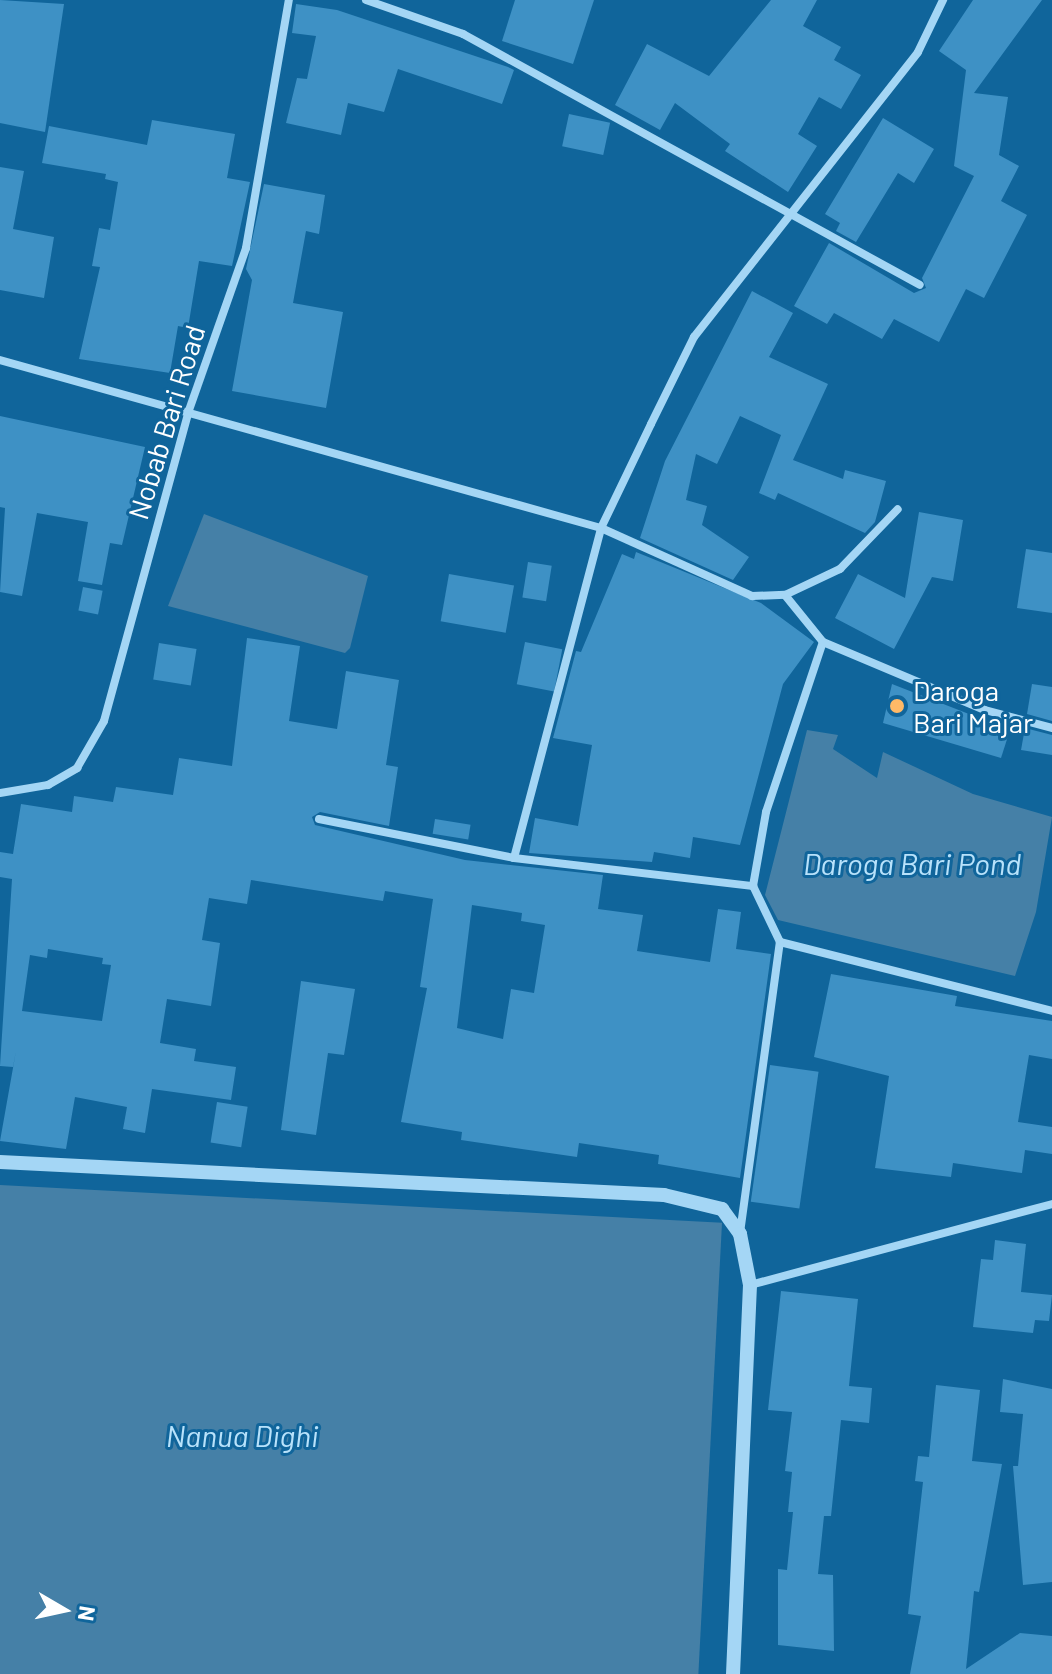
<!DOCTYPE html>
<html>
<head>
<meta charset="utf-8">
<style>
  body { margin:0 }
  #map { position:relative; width:1052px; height:1674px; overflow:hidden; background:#10659b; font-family:Barlow,sans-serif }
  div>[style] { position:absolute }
  .water>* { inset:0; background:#4580a7; transform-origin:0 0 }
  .building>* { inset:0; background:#3e91c5; transform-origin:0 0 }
  .minor>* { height:8px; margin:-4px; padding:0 4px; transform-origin:4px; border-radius:4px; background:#a4d6f5 }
  .tertiary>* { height:14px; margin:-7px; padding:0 7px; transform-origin:7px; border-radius:7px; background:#a4d6f5 }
  .dots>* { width:22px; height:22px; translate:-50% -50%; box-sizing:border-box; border:4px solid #10659b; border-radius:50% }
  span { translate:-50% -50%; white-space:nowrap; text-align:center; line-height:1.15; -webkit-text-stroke:6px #10659b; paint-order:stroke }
  .street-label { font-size:28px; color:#fff }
  .poi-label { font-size:28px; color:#fff }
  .left { translate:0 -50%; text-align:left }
  .water-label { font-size:30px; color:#b8e2fb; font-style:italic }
  .north { position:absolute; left:24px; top:1570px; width:80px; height:80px; -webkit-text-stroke:6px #10659b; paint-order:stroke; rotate:99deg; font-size:22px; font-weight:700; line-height:32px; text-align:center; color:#fff }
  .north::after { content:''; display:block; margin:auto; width:28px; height:36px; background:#fff; clip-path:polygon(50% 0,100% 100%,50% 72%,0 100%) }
</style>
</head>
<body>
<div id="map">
  <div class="water">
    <div style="clip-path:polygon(204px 514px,368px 576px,350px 648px,345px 653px,168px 606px)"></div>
    <div style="clip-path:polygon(807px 730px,838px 735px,833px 749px,877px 778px,883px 752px,973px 794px,1052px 817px,1036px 912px,1015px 976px,778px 920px,765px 895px)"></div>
    <div style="left:0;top:1185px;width:723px;height:489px;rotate:3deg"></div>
  </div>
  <div class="building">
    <div style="clip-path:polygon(0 0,64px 4px,45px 132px,0 123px)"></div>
    <div style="clip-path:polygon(515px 0,594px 0,573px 64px,502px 41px)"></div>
    <div style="clip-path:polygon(771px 0,817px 0,803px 26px,841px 47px,834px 60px,861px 75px,841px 109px,819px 97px,798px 134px,817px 146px,788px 192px,725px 151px,730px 144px,675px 103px,660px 130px,615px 105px,647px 44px,709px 76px)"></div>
    <div style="clip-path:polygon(973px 0,1042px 0,974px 93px,1008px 97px,999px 155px,1019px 166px,1001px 201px,1027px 215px,984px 298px,966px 289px,939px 342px,894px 319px,882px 339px,834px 313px,827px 324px,794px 306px,829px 243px,914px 293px,926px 288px,922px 278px,974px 176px,954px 166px,966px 70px,939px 51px)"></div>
    <div style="clip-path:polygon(296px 4px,337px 10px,508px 67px,514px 70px,502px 104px,398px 69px,384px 112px,348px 103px,341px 135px,286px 123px,297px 78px,307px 79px,316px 36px,292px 33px)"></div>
    <div style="left:569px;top:114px;width:42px;height:33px;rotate:12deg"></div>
    <div style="clip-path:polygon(883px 118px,934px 149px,914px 183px,898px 173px,856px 242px,836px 231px,840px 223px,825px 214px)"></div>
    <div style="clip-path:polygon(152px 120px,235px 134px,227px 178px,250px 182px,232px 266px,199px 261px,188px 328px,178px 326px,170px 373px,79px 359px,100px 267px,92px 266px,99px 228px,110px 230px,118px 182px,105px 179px,106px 174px,42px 163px,49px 126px,147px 145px)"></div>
    <div style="clip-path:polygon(0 167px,24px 171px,13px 229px,54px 237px,44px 298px,0 290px)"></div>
    <div style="clip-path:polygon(264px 184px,325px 195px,319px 234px,306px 231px,293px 303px,343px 312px,326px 408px,232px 391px,252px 280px,246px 269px)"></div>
    <div style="clip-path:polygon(752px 291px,793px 313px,769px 357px,828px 384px,793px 460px,843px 479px,845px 470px,886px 481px,875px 522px,865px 533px,778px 493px,775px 500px,759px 493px,781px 435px,740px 416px,717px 464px,696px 454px,686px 500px,707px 506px,702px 525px,749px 557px,733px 580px,640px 538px,665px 461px)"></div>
    <div style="clip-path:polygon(0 416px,145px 447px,122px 545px,110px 543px,102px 585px,78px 581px,88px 522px,37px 513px,22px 596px,0 592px,5px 508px,0 507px)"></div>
    <div style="clip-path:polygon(919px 512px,963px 520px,953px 581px,932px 577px,894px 649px,835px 618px,858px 574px,905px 598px)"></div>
    <div style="clip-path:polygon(1026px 549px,1052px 553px,1052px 613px,1017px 608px)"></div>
    <div style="clip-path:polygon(636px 552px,761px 603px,814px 642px,783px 684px,740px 845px,693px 837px,690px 858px,654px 852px,652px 862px,529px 853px,535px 818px,578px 826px,592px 745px,553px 738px,576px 651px,581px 652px,622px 554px,634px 559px)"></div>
    <div style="left:528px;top:562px;width:24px;height:36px;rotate:9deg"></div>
    <div style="left:449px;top:574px;width:66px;height:48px;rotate:10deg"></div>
    <div style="left:83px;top:587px;width:20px;height:24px;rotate:11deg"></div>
    <div style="clip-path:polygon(evenodd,247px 638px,300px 646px,289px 721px,337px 729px,346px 671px,399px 680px,386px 765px,398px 767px,389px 826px,320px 812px,312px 817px,315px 825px,465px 860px,603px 875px,598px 909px,643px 915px,637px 951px,710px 962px,718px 909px,741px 912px,736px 949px,771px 954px,740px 1178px,658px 1164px,659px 1155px,579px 1143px,577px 1157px,461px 1140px,462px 1132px,401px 1122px,427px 988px,420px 987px,433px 899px,385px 891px,383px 901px,251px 880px,247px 904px,209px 898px,202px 940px,220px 943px,211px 1006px,167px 999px,160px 1043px,196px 1049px,194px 1061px,236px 1067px,231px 1100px,152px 1089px,145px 1133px,123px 1129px,127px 1107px,75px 1097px,66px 1149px,0 1141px,16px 1051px,13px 1067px,0 1066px,12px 879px,0 877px,0 852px,13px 854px,21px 804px,72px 812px,74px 796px,113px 802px,116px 787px,173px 795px,179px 758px,232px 766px,247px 638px,472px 905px,522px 913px,521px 921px,545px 925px,534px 993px,511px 989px,503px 1039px,457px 1028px,472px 905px,247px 638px,48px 949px,103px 958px,102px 964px,111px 965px,102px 1021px,22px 1011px,30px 955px,47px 958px,48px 949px)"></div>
    <div style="left:525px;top:642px;width:38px;height:43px;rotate:11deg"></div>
    <div style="left:159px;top:643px;width:38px;height:37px;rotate:9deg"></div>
    <div style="clip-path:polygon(892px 684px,1010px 730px,1001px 758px,883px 723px)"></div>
    <div style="clip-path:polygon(1032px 684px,1052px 687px,1052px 721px,1027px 714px)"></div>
    <div style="clip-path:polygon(1025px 728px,1052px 735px,1052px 755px,1021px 750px)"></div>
    <div style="left:435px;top:819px;width:36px;height:15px;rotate:9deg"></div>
    <div style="clip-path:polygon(831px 974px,957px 996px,955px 1006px,1052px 1021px,1052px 1059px,1029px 1055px,1018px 1122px,1052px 1127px,1052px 1154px,1025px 1150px,1022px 1173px,953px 1163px,951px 1177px,875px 1168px,889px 1076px,814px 1057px)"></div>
    <div style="clip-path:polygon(301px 981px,355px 989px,344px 1055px,328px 1053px,316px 1135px,281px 1130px)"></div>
    <div style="left:770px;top:1065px;width:49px;height:138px;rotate:8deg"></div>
    <div style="left:217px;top:1102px;width:31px;height:41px;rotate:9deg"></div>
    <div style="clip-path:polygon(995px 1240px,1026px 1244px,1021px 1292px,1052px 1295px,1049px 1321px,1035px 1320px,1033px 1333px,973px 1327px,981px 1259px,993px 1260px)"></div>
    <div style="clip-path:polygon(781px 1291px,858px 1299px,849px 1386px,872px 1388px,869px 1423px,841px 1420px,831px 1516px,824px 1516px,818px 1574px,833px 1575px,834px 1651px,778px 1645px,778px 1569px,787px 1570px,793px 1512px,788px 1512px,792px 1472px,785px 1471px,792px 1412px,768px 1410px)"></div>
    <div style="clip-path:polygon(1003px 1379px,1052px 1389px,1052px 1582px,1023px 1585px,1013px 1466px,1018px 1466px,1023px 1414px,1000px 1412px)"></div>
    <div style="clip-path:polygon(936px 1385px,980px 1390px,972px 1461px,1002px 1464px,979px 1592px,974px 1591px,966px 1669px,1020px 1633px,1052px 1636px,1052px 1674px,910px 1674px,921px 1616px,908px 1614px,923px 1482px,915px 1481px,918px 1456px,929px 1457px)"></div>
  </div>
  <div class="minor">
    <div style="left:366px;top:0;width:103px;rotate:19.3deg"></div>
    <div style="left:463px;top:34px;width:521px;rotate:28.78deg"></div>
    <div style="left:0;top:360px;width:624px;rotate:15.62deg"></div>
    <div style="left:601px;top:528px;width:166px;rotate:24.2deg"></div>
    <div style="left:752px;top:596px;width:33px;rotate:-2deg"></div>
    <div style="left:785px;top:595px;width:61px;rotate:-25.3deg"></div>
    <div style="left:840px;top:569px;width:83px;rotate:-46deg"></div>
    <div style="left:823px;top:642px;width:176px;rotate:22.8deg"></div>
    <div style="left:985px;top:710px;width:69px;rotate:15deg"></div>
    <div style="left:0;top:793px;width:49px;rotate:-9.5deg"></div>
    <div style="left:48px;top:785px;width:34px;rotate:-30deg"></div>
    <div style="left:77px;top:768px;width:54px;rotate:-60.1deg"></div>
    <div style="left:104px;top:721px;width:319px;rotate:-74.7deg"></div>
    <div style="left:188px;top:413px;width:175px;rotate:-70.6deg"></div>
    <div style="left:246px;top:248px;width:252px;rotate:-80.2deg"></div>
    <div style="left:319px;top:819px;width:199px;rotate:11.3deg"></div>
    <div style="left:514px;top:858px;width:241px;rotate:6.7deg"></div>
    <div style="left:514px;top:858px;width:341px;rotate:-75.2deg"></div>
    <div style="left:601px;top:528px;width:115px;rotate:-64.3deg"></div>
    <div style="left:651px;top:424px;width:97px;rotate:-63.7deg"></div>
    <div style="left:694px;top:337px;width:362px;rotate:-51.8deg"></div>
    <div style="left:918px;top:52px;width:58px;rotate:-64.3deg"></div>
    <div style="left:780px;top:942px;width:281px;rotate:14.2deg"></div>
    <div style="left:740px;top:1233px;width:294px;rotate:-82.2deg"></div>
    <div style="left:780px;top:942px;width:62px;rotate:-115.7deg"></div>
    <div style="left:753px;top:886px;width:75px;rotate:-80deg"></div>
    <div style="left:766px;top:812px;width:179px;rotate:-71.5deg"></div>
    <div style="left:823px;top:642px;width:60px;rotate:-129deg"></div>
    <div style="left:750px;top:1285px;width:313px;rotate:-15deg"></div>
  </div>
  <div class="tertiary">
    <div style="left:0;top:1162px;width:665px;rotate:2.85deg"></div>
    <div style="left:664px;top:1195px;width:60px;rotate:13.6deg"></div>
    <div style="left:722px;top:1209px;width:31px;rotate:54deg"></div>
    <div style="left:740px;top:1234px;width:52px;rotate:78.9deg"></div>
    <div style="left:750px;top:1285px;width:389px;rotate:92.5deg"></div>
  </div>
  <div class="dots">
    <div style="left:897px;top:706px;background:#ffb967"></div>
  </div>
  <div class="street-label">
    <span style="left:166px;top:422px;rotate:-73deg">Nobab Bari Road</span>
  </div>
  <div class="poi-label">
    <span class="left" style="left:913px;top:706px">Daroga<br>Bari Majar</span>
  </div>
  <div class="water-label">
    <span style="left:912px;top:863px">Daroga Bari Pond</span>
    <span style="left:242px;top:1435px">Nanua Dighi</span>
  </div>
  <div class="north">N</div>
</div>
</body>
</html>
